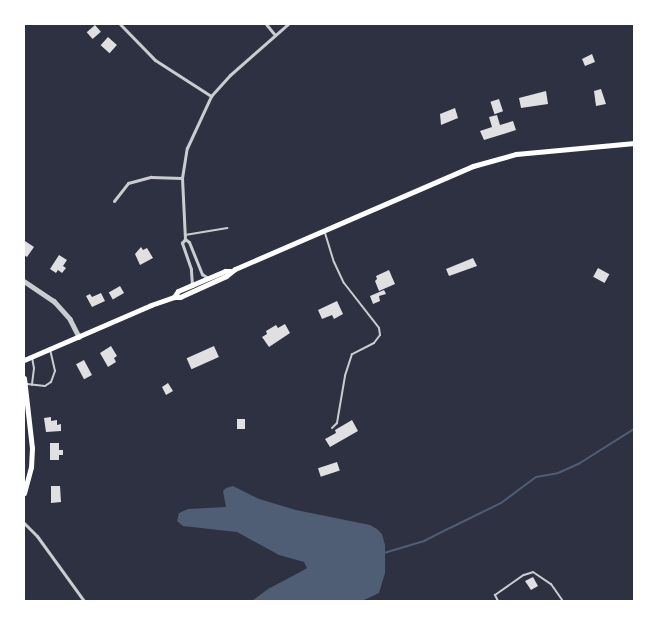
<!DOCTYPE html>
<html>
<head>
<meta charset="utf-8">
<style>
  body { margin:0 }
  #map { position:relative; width:658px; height:625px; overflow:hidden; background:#2d3142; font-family:"Fira Sans",sans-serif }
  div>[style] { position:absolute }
  .water>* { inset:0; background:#4f5d75 }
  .stream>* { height:2px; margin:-1px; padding:0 1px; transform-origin:1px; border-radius:1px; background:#4f5d75 }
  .building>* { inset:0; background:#e0e0e3; transform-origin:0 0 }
  .service>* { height:2px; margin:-1px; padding:0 1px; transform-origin:1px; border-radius:1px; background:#caccd0 }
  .minor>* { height:3px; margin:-1.5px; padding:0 1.5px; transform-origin:1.5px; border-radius:1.5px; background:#caccd0 }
  .tertiary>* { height:4.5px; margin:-2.25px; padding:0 2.25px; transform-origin:2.25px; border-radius:2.25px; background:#caccd0 }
  .secondary>* { height:5px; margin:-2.5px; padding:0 2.5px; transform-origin:2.5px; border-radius:2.5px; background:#fff }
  span { translate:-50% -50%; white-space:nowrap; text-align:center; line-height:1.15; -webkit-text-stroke:4.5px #fff; paint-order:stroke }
  .frame { position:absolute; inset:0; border:25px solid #fff; pointer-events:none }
</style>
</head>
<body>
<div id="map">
  <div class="water">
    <div style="clip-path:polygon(233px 486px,259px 499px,296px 510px,370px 525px,377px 529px,382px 534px,385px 545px,385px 573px,379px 593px,364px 600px,351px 601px,252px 601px,268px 589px,302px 571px,307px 568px,304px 562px,279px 555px,237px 532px,183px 526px,177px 521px,179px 513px,188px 509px,226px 507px,223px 491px,226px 488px)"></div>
  </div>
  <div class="stream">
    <div style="left:384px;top:553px;width:42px;rotate:-16.7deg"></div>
    <div style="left:424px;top:541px;width:29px;rotate:-27deg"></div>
    <div style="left:450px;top:528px;width:57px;rotate:-26.1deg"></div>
    <div style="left:501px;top:503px;width:44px;rotate:-36.6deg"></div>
    <div style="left:536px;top:477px;width:22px;rotate:-10deg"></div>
    <div style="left:558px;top:473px;width:24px;rotate:-24deg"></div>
    <div style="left:580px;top:463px;width:64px;rotate:-32.2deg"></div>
  </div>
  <div class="building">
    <div style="left:95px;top:25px;width:9px;height:11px;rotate:49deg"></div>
    <div style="left:108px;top:37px;width:12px;height:11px;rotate:42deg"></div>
    <div style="clip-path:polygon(592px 54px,595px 62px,585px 66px,582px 59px)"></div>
    <div style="clip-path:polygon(601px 89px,606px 104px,596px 106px,594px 91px)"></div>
    <div style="clip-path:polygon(546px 91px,548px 104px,521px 108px,519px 98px)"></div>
    <div style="left:499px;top:99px;width:13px;height:9px;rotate:72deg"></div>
    <div style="clip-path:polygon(455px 108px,458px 118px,441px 125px,440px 114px)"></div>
    <div style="clip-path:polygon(497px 115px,500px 125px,513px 121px,516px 130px,484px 140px,480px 131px,492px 127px,489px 117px)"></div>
    <div style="clip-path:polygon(25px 241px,34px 247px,27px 257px,24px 255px)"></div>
    <div style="clip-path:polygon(141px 247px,143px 250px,147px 248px,153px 258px,140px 265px,135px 254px)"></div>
    <div style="clip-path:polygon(59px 255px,67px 260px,63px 266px,66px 268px,62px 273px,58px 270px,56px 273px,50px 269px)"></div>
    <div style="clip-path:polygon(473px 258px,477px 266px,449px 276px,446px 269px)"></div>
    <div style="left:598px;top:268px;width:13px;height:10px;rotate:29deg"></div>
    <div style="clip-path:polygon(389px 270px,395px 284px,379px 291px,375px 281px,377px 279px,376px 276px)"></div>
    <div style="left:120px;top:286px;width:8px;height:13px;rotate:60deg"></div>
    <div style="clip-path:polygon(384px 290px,386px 294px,379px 296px,380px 301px,373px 304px,370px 296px)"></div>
    <div style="clip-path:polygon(101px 293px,105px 301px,92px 307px,86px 296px,90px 294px,92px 297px)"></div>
    <div style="clip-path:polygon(337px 301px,343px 314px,334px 319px,332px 315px,322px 319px,318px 310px)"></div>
    <div style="clip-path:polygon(285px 324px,290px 333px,269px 347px,262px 337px,267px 334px,266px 331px,276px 325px,278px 328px)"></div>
    <div style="clip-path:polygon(111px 346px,117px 356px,114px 358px,116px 362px,108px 367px,100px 353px)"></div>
    <div style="left:214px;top:346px;width:12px;height:30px;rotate:66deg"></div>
    <div style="left:84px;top:360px;width:17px;height:9px;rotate:62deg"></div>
    <div style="clip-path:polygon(168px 383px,173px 391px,166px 395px,162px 387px)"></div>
    <div style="clip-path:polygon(51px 417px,51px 421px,57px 420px,57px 425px,61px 424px,61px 431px,46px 432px,44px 418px)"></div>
    <div style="left:237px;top:419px;width:8px;height:10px"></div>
    <div style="clip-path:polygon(352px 420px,358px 431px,330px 447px,325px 439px,336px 433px,335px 430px)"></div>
    <div style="clip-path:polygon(50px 443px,59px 443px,59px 450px,63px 450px,63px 455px,59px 455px,59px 460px,50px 460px)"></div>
    <div style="left:337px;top:462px;width:9px;height:20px;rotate:72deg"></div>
    <div style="clip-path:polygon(51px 486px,60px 486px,61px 502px,51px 503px)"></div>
    <div style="clip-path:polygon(533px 577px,538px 586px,531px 590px,525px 581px)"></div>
  </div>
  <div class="service">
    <div style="left:325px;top:233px;width:30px;rotate:73deg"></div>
    <div style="left:334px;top:262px;width:23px;rotate:65deg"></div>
    <div style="left:344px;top:283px;width:57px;rotate:52.1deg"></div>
    <div style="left:379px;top:328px;width:7px;rotate:82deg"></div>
    <div style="left:380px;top:335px;width:10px;rotate:127deg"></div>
    <div style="left:374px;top:343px;width:25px;rotate:153deg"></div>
    <div style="left:352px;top:354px;width:23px;rotate:108deg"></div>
    <div style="left:345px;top:376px;width:48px;rotate:99.7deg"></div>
    <div style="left:337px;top:423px;width:7px;rotate:135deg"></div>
    <div style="left:185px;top:235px;width:43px;rotate:-9.5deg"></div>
    <div style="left:32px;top:357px;width:11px;rotate:80deg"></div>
    <div style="left:34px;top:368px;width:17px;rotate:97deg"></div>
    <div style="left:27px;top:384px;width:18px;rotate:6deg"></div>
    <div style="left:45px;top:386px;width:7px;rotate:-34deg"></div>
    <div style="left:51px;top:382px;width:12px;rotate:-70deg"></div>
    <div style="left:55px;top:371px;width:23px;rotate:-103deg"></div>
    <div style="left:498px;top:601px;width:7px;rotate:-117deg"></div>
    <div style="left:495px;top:595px;width:35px;rotate:-35deg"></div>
    <div style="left:524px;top:575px;width:9px;rotate:-18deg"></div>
    <div style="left:533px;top:572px;width:22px;rotate:34deg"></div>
    <div style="left:551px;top:584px;width:21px;rotate:55deg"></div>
  </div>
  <div class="minor">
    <div style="left:120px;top:24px;width:50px;rotate:45.8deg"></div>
    <div style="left:155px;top:60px;width:67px;rotate:32.7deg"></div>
    <div style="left:266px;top:24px;width:14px;rotate:51deg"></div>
    <div style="left:114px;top:201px;width:23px;rotate:-52deg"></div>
    <div style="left:128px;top:183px;width:24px;rotate:-15deg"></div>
    <div style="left:151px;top:177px;width:31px;rotate:2deg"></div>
    <div style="left:185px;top:239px;width:5px;rotate:37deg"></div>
    <div style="left:189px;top:242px;width:35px;rotate:68deg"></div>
    <div style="left:202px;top:274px;width:7px;rotate:34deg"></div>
    <div style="left:192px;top:285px;width:16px;rotate:-94deg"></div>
    <div style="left:191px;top:269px;width:28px;rotate:-109deg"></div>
    <div style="left:182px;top:243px;width:5px;rotate:-53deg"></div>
    <div style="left:185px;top:239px;width:61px;rotate:-92.8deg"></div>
    <div style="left:182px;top:178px;width:30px;rotate:-81deg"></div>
    <div style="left:187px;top:148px;width:57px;rotate:-65.2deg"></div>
    <div style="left:211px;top:96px;width:28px;rotate:-48deg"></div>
    <div style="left:230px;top:75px;width:77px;rotate:-41.3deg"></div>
    <div style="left:24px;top:523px;width:18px;rotate:45deg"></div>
    <div style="left:37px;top:536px;width:80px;rotate:54.1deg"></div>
  </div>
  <div class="tertiary">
    <div style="left:24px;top:281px;width:36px;rotate:34deg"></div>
    <div style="left:54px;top:301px;width:24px;rotate:48deg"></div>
    <div style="left:70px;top:319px;width:20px;rotate:63deg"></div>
  </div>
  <div class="secondary">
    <div style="left:174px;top:297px;width:7px;rotate:-56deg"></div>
    <div style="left:178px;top:291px;width:15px;rotate:-23deg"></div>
    <div style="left:192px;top:285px;width:36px;rotate:-23deg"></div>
    <div style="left:225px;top:271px;width:5px"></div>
    <div style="left:24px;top:360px;width:138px;rotate:-23.4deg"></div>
    <div style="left:151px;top:305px;width:24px;rotate:-19deg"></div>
    <div style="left:174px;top:297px;width:6px"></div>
    <div style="left:180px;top:297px;width:51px;rotate:-24.5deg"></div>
    <div style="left:226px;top:276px;width:11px;rotate:-38deg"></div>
    <div style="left:235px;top:269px;width:259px;rotate:-23.4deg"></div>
    <div style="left:473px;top:166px;width:45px;rotate:-15.6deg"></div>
    <div style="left:516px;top:154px;width:119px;rotate:-5.3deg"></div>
    <div style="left:24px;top:378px;width:70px;rotate:83.5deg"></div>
    <div style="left:32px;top:448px;width:19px;rotate:93deg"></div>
    <div style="left:31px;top:467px;width:27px;rotate:105deg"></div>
  </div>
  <div class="frame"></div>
</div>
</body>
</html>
